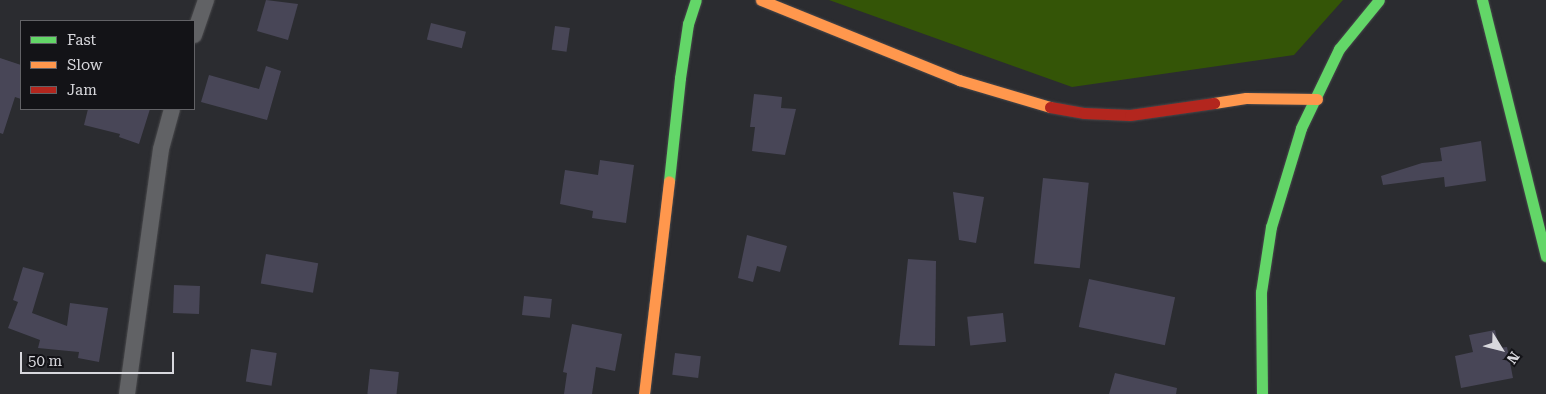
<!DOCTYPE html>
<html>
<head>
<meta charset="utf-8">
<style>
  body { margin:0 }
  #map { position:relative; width:1546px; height:394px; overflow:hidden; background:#2b2c30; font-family:"Roboto Serif",serif }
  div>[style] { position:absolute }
  .green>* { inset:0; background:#345507 }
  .building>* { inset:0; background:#484657; transform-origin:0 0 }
  .roads { filter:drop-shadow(0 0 1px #48484b) drop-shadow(0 0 1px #48484b) }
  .street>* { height:16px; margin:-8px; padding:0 8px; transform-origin:8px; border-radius:8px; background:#616265 }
  .fast>* { height:11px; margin:-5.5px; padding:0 5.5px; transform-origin:5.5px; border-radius:5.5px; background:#63d668 }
  .slow>* { height:11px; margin:-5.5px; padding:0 5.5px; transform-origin:5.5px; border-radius:5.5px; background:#ff974d }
  .jam>* { height:11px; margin:-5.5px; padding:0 5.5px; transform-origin:5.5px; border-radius:5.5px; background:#b3261e }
  span { translate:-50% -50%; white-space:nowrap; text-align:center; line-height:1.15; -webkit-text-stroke:5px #131317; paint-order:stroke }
  .legend { position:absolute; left:20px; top:20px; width:175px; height:90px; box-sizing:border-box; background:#131317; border:1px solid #626266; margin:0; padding:6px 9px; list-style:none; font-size:15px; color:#d8d8dd }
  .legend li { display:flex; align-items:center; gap:10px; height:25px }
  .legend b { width:25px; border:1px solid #626266 }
  .north { position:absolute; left:1476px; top:324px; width:50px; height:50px; -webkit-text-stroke:4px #131317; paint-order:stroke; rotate:126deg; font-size:14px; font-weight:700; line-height:20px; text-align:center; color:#d8d8dd }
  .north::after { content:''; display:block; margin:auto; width:18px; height:22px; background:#d8d8dd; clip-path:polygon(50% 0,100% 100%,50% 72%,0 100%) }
  .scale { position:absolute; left:20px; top:352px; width:154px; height:22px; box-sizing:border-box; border:2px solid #d8d8dd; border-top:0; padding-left:6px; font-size:15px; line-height:18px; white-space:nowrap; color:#d8d8dd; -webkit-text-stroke:4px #131317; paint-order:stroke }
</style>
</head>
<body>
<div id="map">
  <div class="green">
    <div style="clip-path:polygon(829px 0,1343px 0,1294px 55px,1072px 87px)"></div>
  </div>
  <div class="building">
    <div style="clip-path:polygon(266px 0,298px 4px,288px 40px,257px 31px)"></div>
    <div style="left:431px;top:23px;width:36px;height:17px;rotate:14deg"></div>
    <div style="left:555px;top:26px;width:15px;height:24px;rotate:8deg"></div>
    <div style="clip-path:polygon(0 58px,21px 65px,21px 99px,15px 97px,3px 134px,0 133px)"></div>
    <div style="clip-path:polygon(266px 66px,281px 71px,267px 120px,201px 102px,209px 75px,259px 89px)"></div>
    <div style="clip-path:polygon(754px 94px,782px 97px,781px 108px,796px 109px,785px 155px,752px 151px,755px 127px,750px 127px)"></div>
    <div style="clip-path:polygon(88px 109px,150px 109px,139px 144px,119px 137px,120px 134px,84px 125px)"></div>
    <div style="clip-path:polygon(1481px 141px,1486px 181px,1445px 187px,1444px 177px,1383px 185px,1381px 176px,1422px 163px,1442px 161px,1440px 148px)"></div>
    <div style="clip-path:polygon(600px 160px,634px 165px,626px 223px,592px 218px,593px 211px,560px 204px,565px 170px,598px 175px)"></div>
    <div style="left:1043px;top:178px;width:46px;height:86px;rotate:6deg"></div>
    <div style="clip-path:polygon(953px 192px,984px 197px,976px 243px,959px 240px)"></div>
    <div style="clip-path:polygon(747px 235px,787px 246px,780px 272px,757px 266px,753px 282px,738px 278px)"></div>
    <div style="left:266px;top:254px;width:53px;height:30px;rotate:10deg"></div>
    <div style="clip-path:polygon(908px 259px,936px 261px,935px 346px,899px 345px)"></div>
    <div style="clip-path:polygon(23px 267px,44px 273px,32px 313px,67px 326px,70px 303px,108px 308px,99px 362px,78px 358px,79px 352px,38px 348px,40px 340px,8px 328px,18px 302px,13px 300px)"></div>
    <div style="left:1089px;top:279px;width:88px;height:49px;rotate:12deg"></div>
    <div style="left:174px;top:285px;width:26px;height:28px;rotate:2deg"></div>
    <div style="left:524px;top:296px;width:28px;height:19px;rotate:6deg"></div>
    <div style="left:1003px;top:313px;width:29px;height:36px;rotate:84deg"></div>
    <div style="clip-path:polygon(572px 324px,622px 334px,615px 371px,596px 367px,592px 394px,564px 394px,567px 373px,563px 372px)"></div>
    <div style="clip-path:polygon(1495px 330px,1499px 348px,1507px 347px,1513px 378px,1461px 388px,1455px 356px,1473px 352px,1469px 335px)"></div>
    <div style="left:251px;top:349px;width:26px;height:33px;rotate:9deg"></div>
    <div style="left:675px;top:353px;width:26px;height:22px;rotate:7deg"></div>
    <div style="left:370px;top:369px;width:29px;height:25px;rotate:6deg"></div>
    <div style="clip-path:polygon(1115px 373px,1177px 388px,1176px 394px,1109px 394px)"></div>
  </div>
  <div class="roads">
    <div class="street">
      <div style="left:194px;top:35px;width:37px;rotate:-71deg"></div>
      <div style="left:127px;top:394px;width:247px;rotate:-82.1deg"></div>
      <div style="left:161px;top:149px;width:41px;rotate:-74.6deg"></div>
    </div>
    <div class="fast">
      <div style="left:1482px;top:0;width:264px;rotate:76deg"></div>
      <div style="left:669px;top:181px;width:104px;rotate:-83.9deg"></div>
      <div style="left:680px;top:78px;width:55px;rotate:-81.6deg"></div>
      <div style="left:688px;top:24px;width:25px;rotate:-72deg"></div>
      <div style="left:1262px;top:394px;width:102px;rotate:-90.6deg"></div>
      <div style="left:1261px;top:292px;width:66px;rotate:-81.3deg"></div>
      <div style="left:1271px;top:227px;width:103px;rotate:-73.1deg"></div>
      <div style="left:1301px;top:128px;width:88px;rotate:-64.3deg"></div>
      <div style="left:1339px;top:49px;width:63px;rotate:-50.8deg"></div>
    </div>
    <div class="slow">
      <div style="left:761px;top:0;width:214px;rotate:22deg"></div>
      <div style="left:959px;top:80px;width:95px;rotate:16.5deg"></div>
      <div style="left:1214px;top:103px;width:32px;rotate:-9deg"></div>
      <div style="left:1246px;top:98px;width:71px;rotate:0.8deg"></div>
      <div style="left:644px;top:394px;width:214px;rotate:-83.3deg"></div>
    </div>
    <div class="jam">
      <div style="left:1050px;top:107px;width:35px;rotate:10deg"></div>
      <div style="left:1084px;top:113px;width:46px;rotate:2.5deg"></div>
      <div style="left:1130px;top:115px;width:85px;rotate:-8.1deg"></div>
    </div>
  </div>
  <ul class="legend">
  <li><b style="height:6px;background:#63d668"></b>Fast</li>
  <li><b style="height:6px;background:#ff974d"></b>Slow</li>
  <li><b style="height:6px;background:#b3261e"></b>Jam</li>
  </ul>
  <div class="north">N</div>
  <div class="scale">50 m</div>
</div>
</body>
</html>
